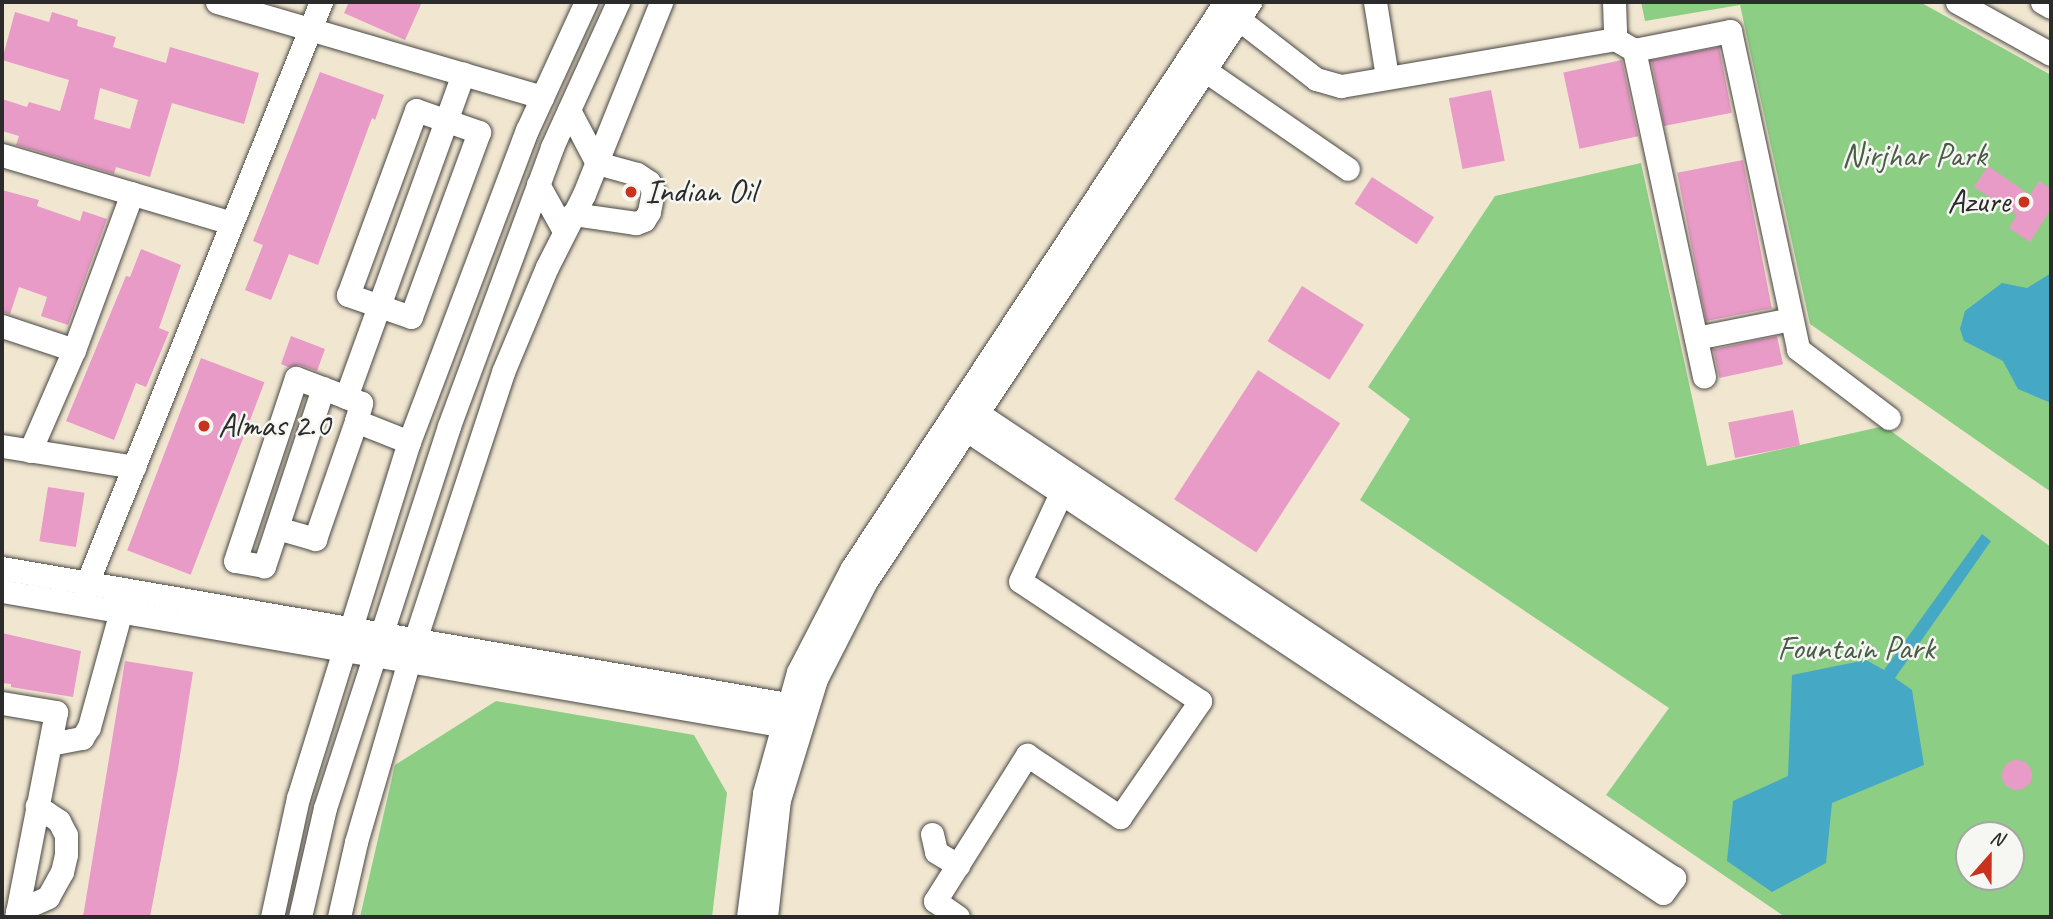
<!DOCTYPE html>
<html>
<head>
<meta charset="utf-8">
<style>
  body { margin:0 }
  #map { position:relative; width:2053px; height:919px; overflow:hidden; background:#f1e7d1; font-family:Caveat,sans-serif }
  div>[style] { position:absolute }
  .green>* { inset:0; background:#8dce85 }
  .water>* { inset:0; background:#45a8c4 }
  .building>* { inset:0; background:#e79bc6; transform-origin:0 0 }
  .round { border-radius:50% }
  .roads { filter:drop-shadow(0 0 2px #494744) drop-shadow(0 0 2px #494744) }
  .minor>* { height:23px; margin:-11.5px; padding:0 11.5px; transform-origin:11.5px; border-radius:11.5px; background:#fff }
  .dots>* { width:19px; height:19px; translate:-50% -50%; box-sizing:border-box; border:4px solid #f6f6f2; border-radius:50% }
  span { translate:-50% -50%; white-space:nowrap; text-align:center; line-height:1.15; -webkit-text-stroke:5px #f6f6f2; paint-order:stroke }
  .park-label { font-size:33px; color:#485c46 }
  .poi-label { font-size:33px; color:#2b2b2b }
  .left { translate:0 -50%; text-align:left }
  .right { translate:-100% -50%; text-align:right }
  .frame { position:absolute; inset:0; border:4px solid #2b2b2b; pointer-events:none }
  .north { position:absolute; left:1955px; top:821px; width:70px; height:70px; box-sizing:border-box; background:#f6f6f2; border:2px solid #a5a5a2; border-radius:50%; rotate:21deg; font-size:19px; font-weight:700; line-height:28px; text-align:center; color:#2b2b2b }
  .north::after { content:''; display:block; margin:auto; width:24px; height:32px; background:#c8321e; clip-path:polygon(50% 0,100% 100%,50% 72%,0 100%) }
</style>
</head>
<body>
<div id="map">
  <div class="green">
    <div style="clip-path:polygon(1641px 2px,1920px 2px,2051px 75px,2051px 492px,1810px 324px,1740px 5px,1645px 21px)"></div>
    <div style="clip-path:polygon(evenodd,1641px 163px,1707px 466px,1884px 426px,2051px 547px,2051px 917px,1785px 917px,1606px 795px,1669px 708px,1360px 500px,1410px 419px,1368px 387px,1495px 196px,1641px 163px,1969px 835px,2011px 835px,2011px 877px,1969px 877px,1969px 835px)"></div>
    <div style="clip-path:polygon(496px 701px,694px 735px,727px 793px,712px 917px,360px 917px,395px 765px)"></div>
  </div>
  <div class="water">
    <div style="clip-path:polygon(2051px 273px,2051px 403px,2018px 389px,2003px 361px,1964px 341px,1960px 329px,1965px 311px,2002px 283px,2027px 288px)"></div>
    <div style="clip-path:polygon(1982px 534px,1991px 541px,1895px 678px,1912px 690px,1924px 765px,1832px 803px,1826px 863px,1772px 892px,1727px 861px,1733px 801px,1788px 776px,1792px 675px,1866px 660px,1884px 670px)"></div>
  </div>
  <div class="building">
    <div style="clip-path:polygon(349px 2px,422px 2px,405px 40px,344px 13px)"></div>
    <div style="clip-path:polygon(evenodd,15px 12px,49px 22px,52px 12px,78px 20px,77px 26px,116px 37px,113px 47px,166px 63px,170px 47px,259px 73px,244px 124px,172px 103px,150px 177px,116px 167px,114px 174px,16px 145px,19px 136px,2px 131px,2px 99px,27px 107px,29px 102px,60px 111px,69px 80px,2px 60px,15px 12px,100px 88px,138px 100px,130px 129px,94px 119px,100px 88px)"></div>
    <div style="left:1719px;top:47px;width:67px;height:69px;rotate:79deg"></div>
    <div style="left:1622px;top:60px;width:78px;height:60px;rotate:78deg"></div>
    <div style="clip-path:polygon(320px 72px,384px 95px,375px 120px,372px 118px,318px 265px,289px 254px,271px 300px,245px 290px,263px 245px,253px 241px)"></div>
    <div style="left:1491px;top:90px;width:72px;height:43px;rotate:79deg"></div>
    <div style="left:1743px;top:160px;width:151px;height:67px;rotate:79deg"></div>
    <div style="clip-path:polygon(1988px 166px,2030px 195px,2039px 181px,2051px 189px,2051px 209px,2030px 242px,2009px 228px,2017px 215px,1974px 187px)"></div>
    <div style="left:1372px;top:177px;width:74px;height:32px;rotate:33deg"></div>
    <div style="clip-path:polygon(2px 190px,39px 200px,37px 206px,80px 221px,83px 211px,107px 219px,68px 325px,41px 316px,47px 297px,19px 287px,10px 314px,2px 312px)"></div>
    <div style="clip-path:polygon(141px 249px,181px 265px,159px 328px,169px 332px,146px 387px,136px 383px,114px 440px,66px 421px,126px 276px,130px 277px)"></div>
    <div style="left:1302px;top:286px;width:73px;height:65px;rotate:32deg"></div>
    <div style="clip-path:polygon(291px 336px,325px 349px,317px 371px,300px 365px,288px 367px,281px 364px)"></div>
    <div style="left:1777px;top:336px;width:29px;height:65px;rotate:78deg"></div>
    <div style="left:201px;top:358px;width:68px;height:206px;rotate:21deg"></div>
    <div style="left:1258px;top:370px;width:98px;height:154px;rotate:33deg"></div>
    <div style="left:1793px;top:410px;width:36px;height:66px;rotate:79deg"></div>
    <div style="left:48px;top:487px;width:37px;height:55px;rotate:9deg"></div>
    <div style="clip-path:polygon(2px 633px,81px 651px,73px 697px,11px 687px,11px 684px,2px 683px)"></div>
    <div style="clip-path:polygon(125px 661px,193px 672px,178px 769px,150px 917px,83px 917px)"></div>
    <div class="round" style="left:2002px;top:760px;width:30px;height:30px"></div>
  </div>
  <div class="roads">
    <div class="minor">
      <div style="left:217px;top:2px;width:339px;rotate:16.3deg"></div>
      <div style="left:1375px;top:2px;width:76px;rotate:80.9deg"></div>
      <div style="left:1614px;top:2px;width:37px;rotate:88deg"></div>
      <div style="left:1957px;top:2px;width:107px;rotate:29deg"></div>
      <div style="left:2042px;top:2px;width:10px;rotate:29deg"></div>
      <div style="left:1227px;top:10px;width:113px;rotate:37.8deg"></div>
      <div style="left:1316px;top:79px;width:26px;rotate:16deg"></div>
      <div style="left:1341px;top:86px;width:278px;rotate:-9.7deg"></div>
      <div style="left:1615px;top:39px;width:22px;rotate:30deg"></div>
      <div style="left:1634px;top:50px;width:98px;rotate:-11.2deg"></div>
      <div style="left:1730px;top:31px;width:325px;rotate:77.9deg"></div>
      <div style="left:1798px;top:349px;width:114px;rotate:37.2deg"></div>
      <div style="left:1634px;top:50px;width:334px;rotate:77.9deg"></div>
      <div style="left:1193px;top:62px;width:188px;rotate:34.6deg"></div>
      <div style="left:416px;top:110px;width:67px;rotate:19.2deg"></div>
      <div style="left:479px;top:132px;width:197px;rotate:110.2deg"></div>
      <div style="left:411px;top:317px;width:67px;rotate:-160.8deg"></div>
      <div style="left:348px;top:295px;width:197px;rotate:-69.8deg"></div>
      <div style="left:569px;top:110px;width:60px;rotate:62.2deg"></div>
      <div style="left:597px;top:163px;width:41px;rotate:15.4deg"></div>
      <div style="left:637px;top:174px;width:14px;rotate:34deg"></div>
      <div style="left:649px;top:182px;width:10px;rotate:66deg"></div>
      <div style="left:653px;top:191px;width:21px;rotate:101deg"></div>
      <div style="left:649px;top:212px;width:9px;rotate:122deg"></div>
      <div style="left:644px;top:220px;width:9px;rotate:159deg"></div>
      <div style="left:636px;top:223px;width:64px;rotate:-171.9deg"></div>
      <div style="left:2px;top:155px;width:239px;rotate:16.5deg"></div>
      <div style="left:538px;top:184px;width:54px;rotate:61deg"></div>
      <div style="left:2px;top:326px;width:76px;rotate:18.4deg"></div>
      <div style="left:1696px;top:338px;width:97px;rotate:-11.3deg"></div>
      <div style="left:323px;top:388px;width:188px;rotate:108.3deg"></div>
      <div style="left:264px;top:566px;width:29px;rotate:-170deg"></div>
      <div style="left:235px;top:561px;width:193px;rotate:-71.6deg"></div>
      <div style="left:296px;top:378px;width:53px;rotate:20.8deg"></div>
      <div style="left:950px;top:419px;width:856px;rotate:33.62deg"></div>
      <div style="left:1663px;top:893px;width:19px;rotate:-54deg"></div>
      <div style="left:1674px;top:878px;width:857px;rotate:-146.27deg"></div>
      <div style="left:409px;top:442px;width:57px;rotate:-158.4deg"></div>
      <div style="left:356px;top:421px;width:19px;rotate:-74deg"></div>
      <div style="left:361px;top:403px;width:16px;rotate:-158deg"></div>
      <div style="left:346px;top:397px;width:344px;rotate:-70.1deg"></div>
      <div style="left:2px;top:446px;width:134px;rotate:9deg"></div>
      <div style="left:30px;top:451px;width:110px;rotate:-66.5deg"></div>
      <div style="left:74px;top:350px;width:167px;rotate:-69.7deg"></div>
      <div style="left:277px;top:528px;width:40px;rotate:16deg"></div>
      <div style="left:315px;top:539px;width:125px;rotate:-70.8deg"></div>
      <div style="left:2px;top:568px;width:814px;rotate:9.83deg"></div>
      <div style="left:87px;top:583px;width:626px;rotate:-68.06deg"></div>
      <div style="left:2px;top:591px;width:808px;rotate:9.77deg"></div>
      <div style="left:2px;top:703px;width:55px;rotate:9.5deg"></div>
      <div style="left:56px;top:712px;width:209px;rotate:101deg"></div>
      <div style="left:50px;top:744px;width:33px;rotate:-11deg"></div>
      <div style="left:82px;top:738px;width:13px;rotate:-58deg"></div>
      <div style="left:89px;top:727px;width:120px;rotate:-74.6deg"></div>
      <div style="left:932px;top:834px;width:18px;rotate:77deg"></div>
      <div style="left:936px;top:852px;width:26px;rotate:31deg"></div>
      <div style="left:17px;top:911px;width:34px;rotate:-24deg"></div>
      <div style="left:48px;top:897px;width:29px;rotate:-61deg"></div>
      <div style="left:62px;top:872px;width:18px;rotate:-77deg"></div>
      <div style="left:66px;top:854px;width:19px;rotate:-90deg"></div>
      <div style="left:66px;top:835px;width:16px;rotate:-117deg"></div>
      <div style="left:59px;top:821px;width:27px;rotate:-146deg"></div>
      <div style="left:272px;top:917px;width:122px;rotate:-77.7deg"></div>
      <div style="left:298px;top:798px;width:373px;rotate:-72.7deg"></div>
      <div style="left:409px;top:442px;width:334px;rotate:-69.3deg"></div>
      <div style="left:527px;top:130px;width:141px;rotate:-65.3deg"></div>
      <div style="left:300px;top:917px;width:112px;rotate:-77.1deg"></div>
      <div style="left:325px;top:808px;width:402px;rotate:-72deg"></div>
      <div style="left:449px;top:426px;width:297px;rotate:-69.7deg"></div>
      <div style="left:552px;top:147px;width:159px;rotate:-65.5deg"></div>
      <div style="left:339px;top:917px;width:77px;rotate:-77.2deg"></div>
      <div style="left:356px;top:842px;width:210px;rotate:-73.7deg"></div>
      <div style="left:415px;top:640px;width:282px;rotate:-71.8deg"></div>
      <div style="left:503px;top:372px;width:114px;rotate:-67.3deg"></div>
      <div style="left:547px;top:267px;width:82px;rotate:-63.1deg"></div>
      <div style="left:584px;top:194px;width:207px;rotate:-68.1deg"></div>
      <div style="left:748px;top:917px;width:125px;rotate:-82.6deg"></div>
      <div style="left:764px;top:793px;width:126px;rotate:-74.3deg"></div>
      <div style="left:798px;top:672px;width:117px;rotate:-62.6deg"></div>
      <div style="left:852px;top:568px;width:678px;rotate:-56.61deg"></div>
      <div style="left:766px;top:917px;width:118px;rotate:-83.7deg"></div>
      <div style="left:779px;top:800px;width:127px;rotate:-73deg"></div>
      <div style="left:816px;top:679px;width:110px;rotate:-63deg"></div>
      <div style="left:866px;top:581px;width:695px;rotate:-56.45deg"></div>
      <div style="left:958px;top:917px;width:28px;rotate:-145deg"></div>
      <div style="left:935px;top:901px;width:173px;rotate:-57.8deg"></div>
      <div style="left:1027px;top:755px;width:112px;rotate:33.7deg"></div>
      <div style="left:1120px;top:817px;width:141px;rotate:-55.4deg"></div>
      <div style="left:1200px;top:701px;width:216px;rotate:-146.3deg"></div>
      <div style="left:1020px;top:581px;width:97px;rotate:-65deg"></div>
      <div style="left:1061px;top:493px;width:14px;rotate:-54deg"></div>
    </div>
  </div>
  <div class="dots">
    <div style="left:631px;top:192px;background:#c8321e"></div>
    <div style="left:2024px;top:202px;background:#c8321e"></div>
    <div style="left:204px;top:426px;background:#c8321e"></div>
  </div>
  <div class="park-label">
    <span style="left:1914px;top:156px">Nirjhar Park</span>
    <span style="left:1856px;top:649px">Fountain Park</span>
  </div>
  <div class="poi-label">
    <span class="left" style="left:645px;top:192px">Indian Oil</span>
    <span class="right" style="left:2010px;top:202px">Azure</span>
    <span class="left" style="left:218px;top:426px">Almas 2.0</span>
  </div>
  <div class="frame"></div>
  <div class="north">N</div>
</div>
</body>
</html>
